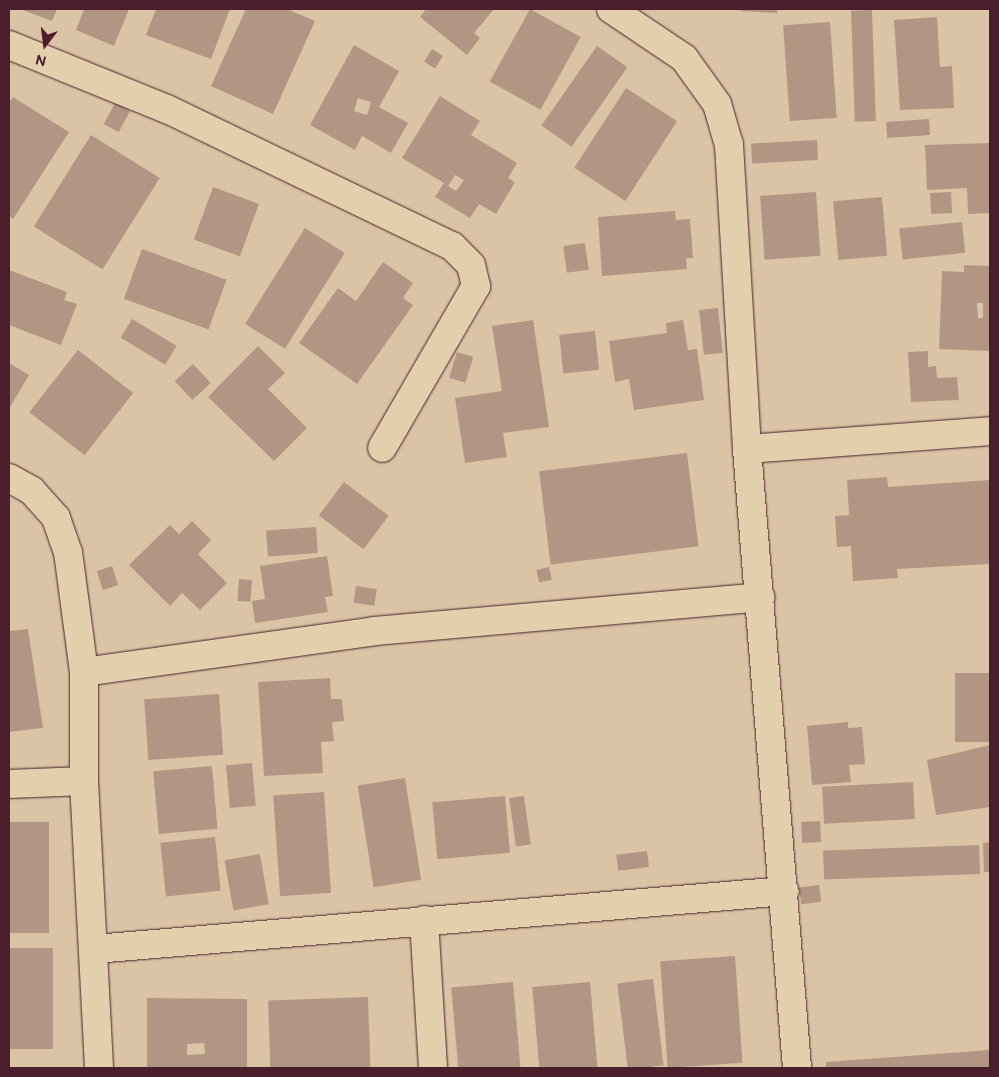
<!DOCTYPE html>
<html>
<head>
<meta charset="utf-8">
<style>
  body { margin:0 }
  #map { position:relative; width:999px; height:1077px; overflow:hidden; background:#dbc4a5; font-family:"Balsamiq Sans",sans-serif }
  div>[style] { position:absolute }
  .building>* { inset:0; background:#b29683; transform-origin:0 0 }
  .roads { filter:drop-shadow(0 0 1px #4a1f2b) drop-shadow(0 0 1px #4a1f2b) }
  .street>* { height:28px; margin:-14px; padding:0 14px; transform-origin:14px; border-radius:14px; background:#e4cfad }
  span { translate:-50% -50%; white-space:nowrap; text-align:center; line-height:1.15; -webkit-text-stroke:4.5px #e4cfad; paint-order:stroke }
  .frame { position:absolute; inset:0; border:10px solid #4a1f2b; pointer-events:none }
  .north { position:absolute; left:20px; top:20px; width:50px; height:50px; -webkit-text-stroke:4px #e4cfad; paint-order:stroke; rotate:195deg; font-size:14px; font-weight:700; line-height:20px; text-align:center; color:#4a1f2b }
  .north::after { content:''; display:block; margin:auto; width:18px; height:22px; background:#4a1f2b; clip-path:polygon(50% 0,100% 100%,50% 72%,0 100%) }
</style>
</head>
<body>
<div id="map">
  <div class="building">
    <div style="clip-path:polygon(20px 9px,57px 9px,52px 21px)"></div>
    <div style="clip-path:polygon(84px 9px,129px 9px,114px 46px,76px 30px)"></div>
    <div style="clip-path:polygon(156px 9px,230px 9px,211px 59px,146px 35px)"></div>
    <div style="clip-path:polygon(246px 9px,287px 9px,315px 21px,273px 114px,211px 86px)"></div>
    <div style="clip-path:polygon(426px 9px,494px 9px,474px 33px,480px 38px,467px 55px,420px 17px)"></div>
    <div style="left:530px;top:9px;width:58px;height:83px;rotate:29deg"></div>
    <div style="clip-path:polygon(741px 9px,777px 9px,777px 13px,741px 11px)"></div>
    <div style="left:872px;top:10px;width:111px;height:21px;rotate:88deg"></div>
    <div style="clip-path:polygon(937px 17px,940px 67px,952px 66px,954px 108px,900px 110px,894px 20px)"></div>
    <div style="left:830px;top:22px;width:96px;height:47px;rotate:86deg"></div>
    <div style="clip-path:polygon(evenodd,354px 45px,399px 71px,379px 107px,408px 123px,391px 153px,362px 136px,355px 150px,310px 125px,354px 45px,358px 98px,371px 102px,367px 115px,354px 111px,358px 98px)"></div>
    <div style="left:597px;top:46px;width:37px;height:97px;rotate:35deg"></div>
    <div style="left:432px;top:49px;width:13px;height:15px;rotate:32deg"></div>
    <div style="left:626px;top:88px;width:61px;height:95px;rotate:33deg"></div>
    <div style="clip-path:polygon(evenodd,440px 96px,480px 121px,471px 135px,517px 163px,508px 178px,515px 182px,496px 214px,479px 204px,470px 218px,435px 197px,444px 183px,402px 158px,440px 96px,455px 175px,464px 180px,456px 191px,448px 186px,455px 175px)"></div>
    <div style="clip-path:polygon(13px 97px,69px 132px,13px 219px,9px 216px,9px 103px)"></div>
    <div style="left:115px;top:103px;width:17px;height:24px;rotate:28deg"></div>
    <div style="left:929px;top:119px;width:16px;height:43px;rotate:86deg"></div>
    <div style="left:91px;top:135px;width:81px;height:108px;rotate:32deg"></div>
    <div style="left:817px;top:140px;width:20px;height:66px;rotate:87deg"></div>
    <div style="clip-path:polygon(990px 143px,990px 213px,968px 214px,967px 188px,927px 190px,925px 145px)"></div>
    <div style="left:213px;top:187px;width:49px;height:56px;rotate:20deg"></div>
    <div style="left:816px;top:192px;width:64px;height:56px;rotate:86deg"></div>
    <div style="left:951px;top:192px;width:21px;height:21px;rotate:87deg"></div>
    <div style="left:882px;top:197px;width:59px;height:49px;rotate:85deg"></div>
    <div style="clip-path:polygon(675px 211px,676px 220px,690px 219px,693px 258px,686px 258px,687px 269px,602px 276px,598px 217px)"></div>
    <div style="left:962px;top:222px;width:31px;height:63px;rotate:84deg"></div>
    <div style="left:305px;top:228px;width:47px;height:113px;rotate:32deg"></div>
    <div style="left:585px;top:243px;width:27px;height:22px;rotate:82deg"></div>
    <div style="left:142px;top:249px;width:90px;height:53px;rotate:20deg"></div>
    <div style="clip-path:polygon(383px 262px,413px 283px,403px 298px,413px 305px,357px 384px,299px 343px,338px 288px,356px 301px)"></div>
    <div style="clip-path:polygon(evenodd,964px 265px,990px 266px,990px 351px,939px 349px,942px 271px,964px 272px,964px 265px,977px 303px,983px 303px,983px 318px,978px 318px,977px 303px)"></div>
    <div style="clip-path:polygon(9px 270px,67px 292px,64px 300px,77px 304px,61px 345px,9px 325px)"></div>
    <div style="left:718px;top:308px;width:45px;height:19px;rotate:84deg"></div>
    <div style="left:132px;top:319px;width:52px;height:22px;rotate:31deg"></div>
    <div style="clip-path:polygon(533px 320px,549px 427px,503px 433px,507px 457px,465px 463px,455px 398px,502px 391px,492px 326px)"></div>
    <div style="clip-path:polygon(683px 320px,688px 350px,697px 349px,704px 400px,634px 410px,629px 379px,615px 382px,609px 341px,667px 333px,666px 323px)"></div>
    <div style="left:595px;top:331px;width:39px;height:36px;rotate:84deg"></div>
    <div style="clip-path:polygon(258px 346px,285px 373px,268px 389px,307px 428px,274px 461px,208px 397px)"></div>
    <div style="left:78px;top:350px;width:70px;height:79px;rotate:38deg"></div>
    <div style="clip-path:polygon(928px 351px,928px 367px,936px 366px,937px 378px,957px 377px,959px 400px,911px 402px,908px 352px)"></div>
    <div style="left:457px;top:352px;width:17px;height:27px;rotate:17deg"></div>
    <div style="clip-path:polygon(9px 363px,29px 375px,9px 409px)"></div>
    <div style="left:193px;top:364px;width:26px;height:25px;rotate:47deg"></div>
    <div style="left:687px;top:453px;width:94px;height:149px;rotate:83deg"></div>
    <div style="clip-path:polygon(887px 477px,888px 487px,990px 480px,990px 564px,897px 569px,898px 578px,853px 581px,851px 546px,837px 547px,835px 516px,849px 515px,847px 480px)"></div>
    <div style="left:344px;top:482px;width:56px;height:42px;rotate:37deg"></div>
    <div style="clip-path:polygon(192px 521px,211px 540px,198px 554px,227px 583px,200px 610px,182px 593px,170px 606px,129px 565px,170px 525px,179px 534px)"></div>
    <div style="left:316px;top:527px;width:26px;height:50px;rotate:86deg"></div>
    <div style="clip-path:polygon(327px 556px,333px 596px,325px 597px,328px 612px,255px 623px,252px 601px,265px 599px,260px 566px)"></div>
    <div style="left:112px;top:566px;width:20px;height:16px;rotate:72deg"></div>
    <div style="left:549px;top:567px;width:13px;height:13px;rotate:77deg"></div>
    <div style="left:239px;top:579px;width:13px;height:22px;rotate:4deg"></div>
    <div style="left:356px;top:586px;width:21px;height:17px;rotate:8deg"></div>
    <div style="clip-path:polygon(28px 629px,43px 728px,9px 732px,9px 631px)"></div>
    <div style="left:990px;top:673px;width:69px;height:35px;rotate:90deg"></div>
    <div style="clip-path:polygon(330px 678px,331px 699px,342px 699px,344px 721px,332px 722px,334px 741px,321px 742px,323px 773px,264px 776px,258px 682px)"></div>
    <div style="left:219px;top:694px;width:61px;height:75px;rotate:86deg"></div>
    <div style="clip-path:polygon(848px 722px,848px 728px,862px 727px,865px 764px,849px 765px,851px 782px,812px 785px,807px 726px)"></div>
    <div style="clip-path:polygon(990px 745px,990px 807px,936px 815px,927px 760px)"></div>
    <div style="left:252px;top:763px;width:43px;height:26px;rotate:85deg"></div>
    <div style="left:212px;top:766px;width:63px;height:59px;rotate:85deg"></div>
    <div style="left:405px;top:778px;width:103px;height:48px;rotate:81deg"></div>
    <div style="left:913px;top:782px;width:37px;height:91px;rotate:87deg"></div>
    <div style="left:324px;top:792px;width:101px;height:51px;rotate:86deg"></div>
    <div style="left:505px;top:796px;width:57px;height:73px;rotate:85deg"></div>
    <div style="left:524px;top:796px;width:49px;height:15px;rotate:82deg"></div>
    <div style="left:820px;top:821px;width:21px;height:19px;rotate:87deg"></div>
    <div style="left:9px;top:822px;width:40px;height:111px"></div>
    <div style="left:215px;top:837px;width:54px;height:55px;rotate:84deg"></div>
    <div style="clip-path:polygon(990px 842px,990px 872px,984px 872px,983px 843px)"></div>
    <div style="left:979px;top:845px;width:29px;height:156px;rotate:88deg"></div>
    <div style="left:647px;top:851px;width:16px;height:31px;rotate:83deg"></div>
    <div style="left:260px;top:854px;width:51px;height:36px;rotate:80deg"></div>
    <div style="left:819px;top:885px;width:17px;height:20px;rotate:83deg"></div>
    <div style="left:9px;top:948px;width:44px;height:101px"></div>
    <div style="left:735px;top:956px;width:107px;height:75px;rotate:86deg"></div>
    <div style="left:653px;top:979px;width:87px;height:36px;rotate:83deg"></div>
    <div style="left:513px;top:982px;width:86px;height:62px;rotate:85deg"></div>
    <div style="left:590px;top:982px;width:86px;height:58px;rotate:85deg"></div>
    <div style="left:368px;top:997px;width:70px;height:100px;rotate:88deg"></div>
    <div style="clip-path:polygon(evenodd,147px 998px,247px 999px,247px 1068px,147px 1068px,147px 998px,204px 1043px,205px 1054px,187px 1055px,187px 1044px,204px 1043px)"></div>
    <div style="clip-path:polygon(990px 1050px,990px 1068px,826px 1068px,826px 1062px)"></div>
  </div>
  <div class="roads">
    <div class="street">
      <div style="left:611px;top:9px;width:88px;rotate:33.9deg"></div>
      <div style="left:684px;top:58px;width:57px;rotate:54.3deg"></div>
      <div style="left:717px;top:104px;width:43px;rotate:73.7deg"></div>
      <div style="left:729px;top:145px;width:305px;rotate:86.6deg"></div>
      <div style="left:747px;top:449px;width:621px;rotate:85.38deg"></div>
      <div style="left:9px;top:45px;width:170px;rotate:22.1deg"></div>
      <div style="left:167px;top:109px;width:316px;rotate:25.7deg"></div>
      <div style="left:452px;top:246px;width:27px;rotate:45deg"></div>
      <div style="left:471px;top:265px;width:22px;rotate:77deg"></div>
      <div style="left:476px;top:286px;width:187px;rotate:120.1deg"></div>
      <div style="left:747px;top:449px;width:244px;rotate:-4.2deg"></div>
      <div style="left:9px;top:478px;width:26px;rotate:29deg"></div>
      <div style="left:32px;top:491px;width:36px;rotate:48deg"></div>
      <div style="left:56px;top:518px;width:36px;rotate:71deg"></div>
      <div style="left:68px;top:552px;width:121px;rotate:82.4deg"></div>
      <div style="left:84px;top:672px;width:109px;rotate:90deg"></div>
      <div style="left:84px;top:781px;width:287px;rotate:87deg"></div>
      <div style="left:84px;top:672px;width:293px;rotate:-8deg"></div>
      <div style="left:374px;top:631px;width:388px;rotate:-5deg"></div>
      <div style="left:9px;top:784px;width:75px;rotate:-2.3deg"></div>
      <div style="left:424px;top:920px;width:148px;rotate:86.5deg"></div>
      <div style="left:95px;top:949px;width:692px;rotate:-4.8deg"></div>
    </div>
  </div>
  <div class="frame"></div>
  <div class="north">N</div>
</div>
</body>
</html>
